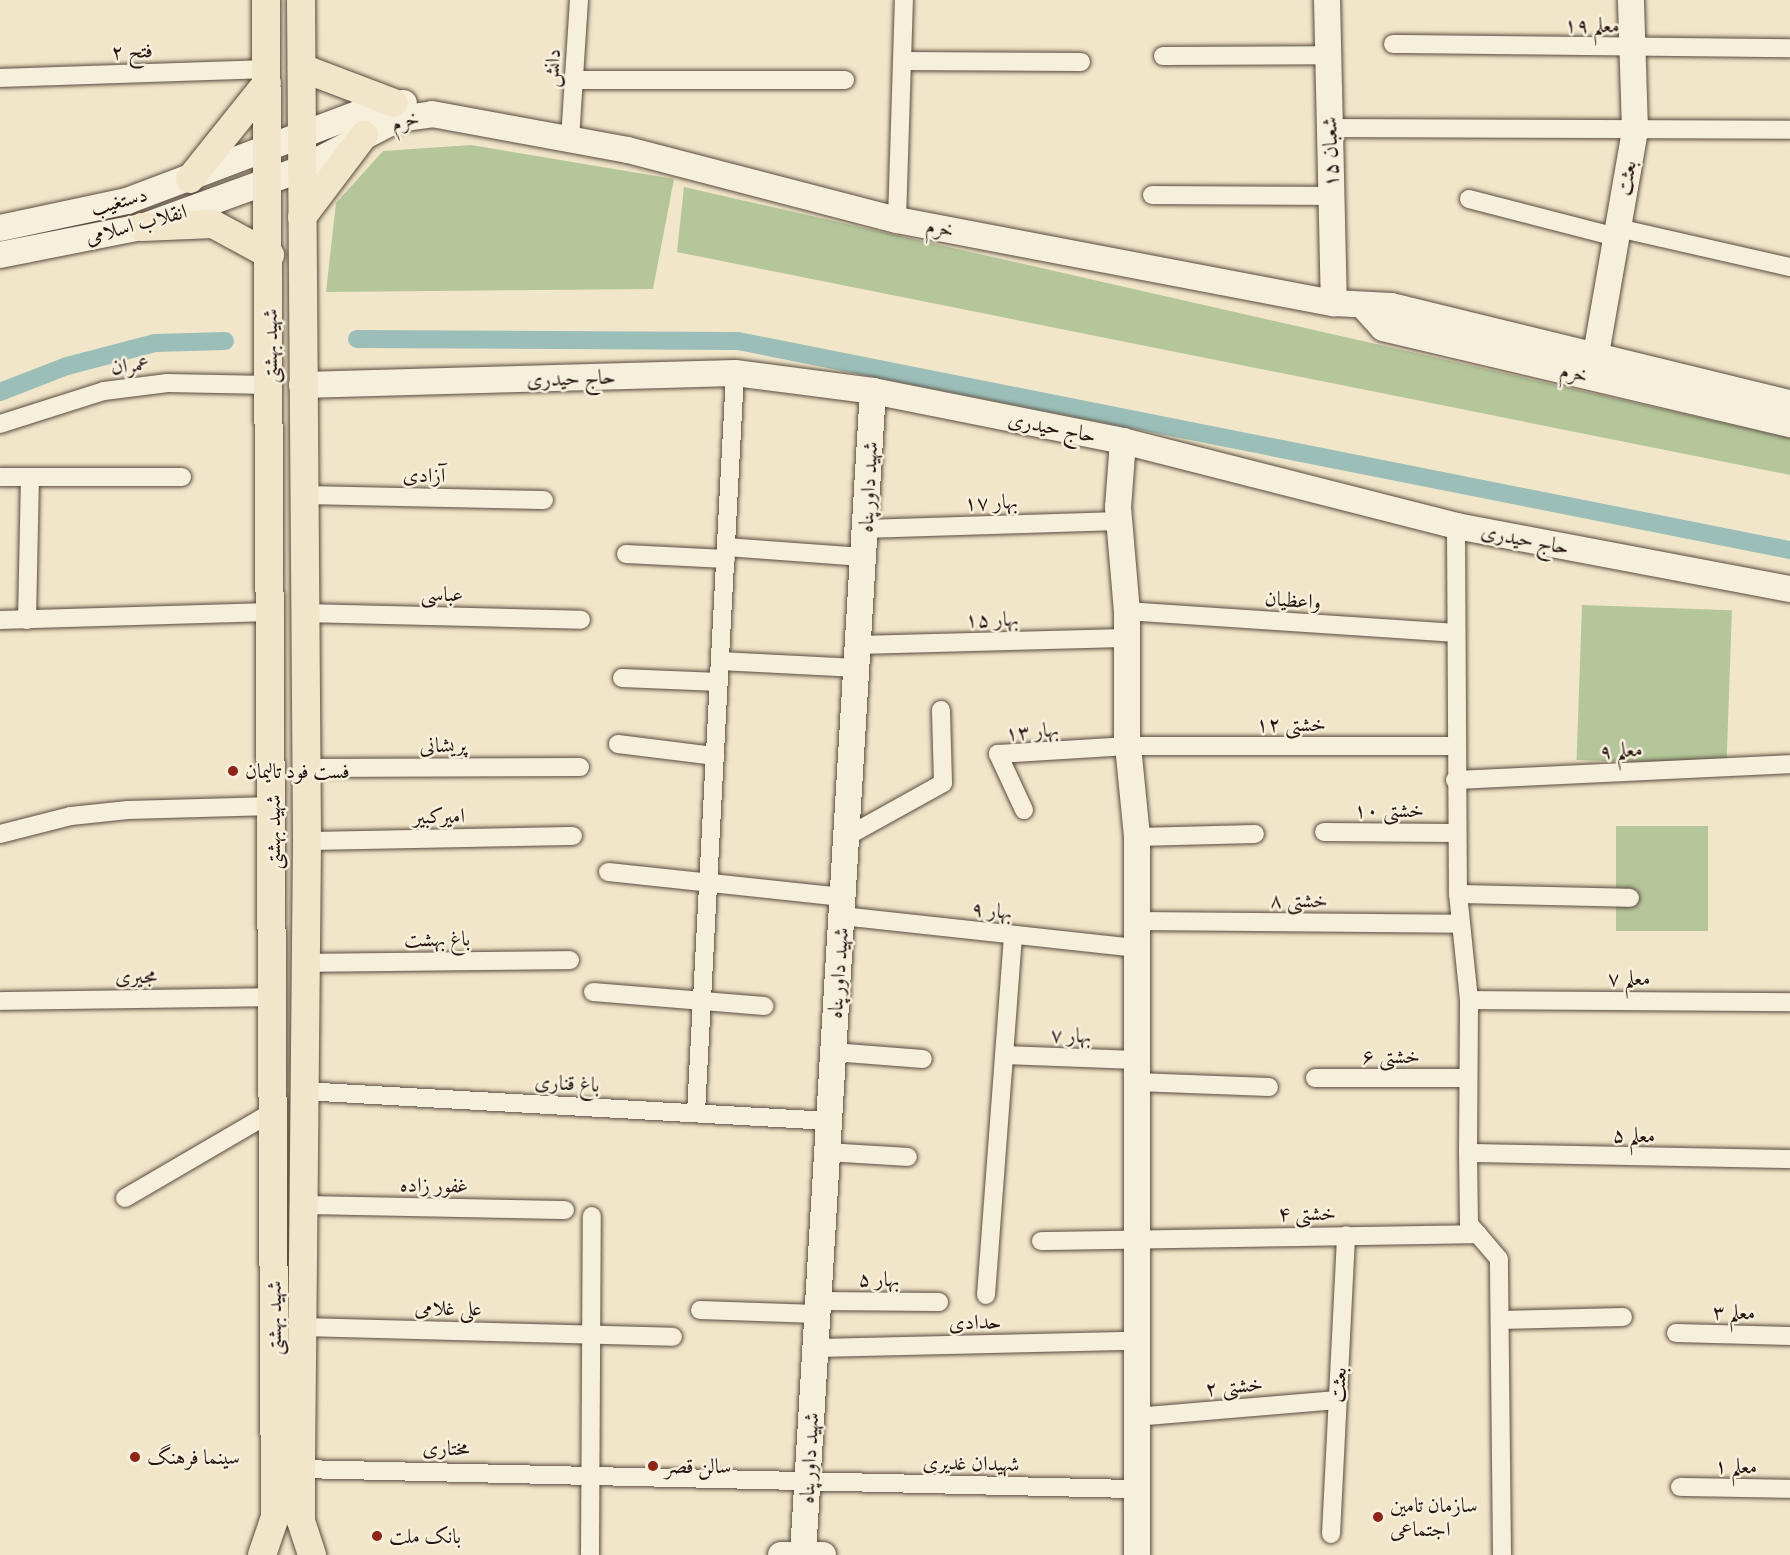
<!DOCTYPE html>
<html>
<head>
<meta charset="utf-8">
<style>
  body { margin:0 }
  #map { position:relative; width:1790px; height:1555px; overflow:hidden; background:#f1e6c9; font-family:"IM FELL Great Primer",Amiri,serif }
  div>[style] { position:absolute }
  .green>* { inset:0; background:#b5c69a; transform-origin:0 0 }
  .canal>* { height:18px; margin:-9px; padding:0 9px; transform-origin:9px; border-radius:9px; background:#9bbfb8 }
  .roads { filter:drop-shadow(0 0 2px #594a3f) drop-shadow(0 0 2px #594a3f) }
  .street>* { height:18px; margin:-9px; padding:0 9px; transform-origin:9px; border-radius:9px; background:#f6efdc }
  .secondary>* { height:26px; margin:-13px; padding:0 13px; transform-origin:13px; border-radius:13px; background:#f6efdc }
  .primary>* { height:28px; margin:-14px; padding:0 14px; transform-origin:14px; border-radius:14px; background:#f1e6c9 }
  .dots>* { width:16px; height:16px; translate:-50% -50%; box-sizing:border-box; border:3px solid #f6efdc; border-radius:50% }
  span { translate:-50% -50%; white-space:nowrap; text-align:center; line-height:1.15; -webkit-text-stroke:5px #f6efdc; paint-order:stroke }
  .street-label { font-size:21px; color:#261611 }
  .poi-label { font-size:21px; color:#261611 }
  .left { translate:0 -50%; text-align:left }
</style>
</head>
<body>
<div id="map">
  <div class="green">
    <div style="clip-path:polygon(471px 145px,674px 179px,653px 289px,326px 292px,336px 203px,383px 151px)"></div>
    <div style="clip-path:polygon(684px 187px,1790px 438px,1790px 475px,677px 252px)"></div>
    <div style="left:1582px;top:605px;width:150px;height:155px;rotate:2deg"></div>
    <div style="left:1616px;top:826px;width:92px;height:105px"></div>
  </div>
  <div class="canal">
    <div style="left:357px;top:339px;width:381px;rotate:0.3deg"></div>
    <div style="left:738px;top:341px;width:1073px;rotate:11.24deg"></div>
    <div style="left:0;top:392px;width:72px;rotate:-21.2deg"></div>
    <div style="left:67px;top:366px;width:91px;rotate:-14.6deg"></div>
    <div style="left:155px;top:343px;width:70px;rotate:-1.6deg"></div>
  </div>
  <div class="roads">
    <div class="street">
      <div style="left:1393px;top:44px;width:397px;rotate:0.6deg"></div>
      <div style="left:1163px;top:56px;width:165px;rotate:-0.3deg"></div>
      <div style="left:902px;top:61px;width:179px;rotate:0.3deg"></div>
      <div style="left:0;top:78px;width:267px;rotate:-1.9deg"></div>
      <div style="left:574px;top:80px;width:271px"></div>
      <div style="left:1330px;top:128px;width:460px;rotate:0.2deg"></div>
      <div style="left:570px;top:139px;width:139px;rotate:-86.3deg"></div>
      <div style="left:1152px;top:195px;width:180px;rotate:0.3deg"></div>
      <div style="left:1469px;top:199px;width:152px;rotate:14.5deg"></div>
      <div style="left:897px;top:220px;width:220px;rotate:-88.2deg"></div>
      <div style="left:1618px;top:228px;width:176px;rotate:12.8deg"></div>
      <div style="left:0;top:424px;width:109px;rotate:-17.6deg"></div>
      <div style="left:104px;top:391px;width:64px;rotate:-7.2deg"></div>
      <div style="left:167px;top:383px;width:103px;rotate:1.1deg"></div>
      <div style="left:0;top:477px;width:182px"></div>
      <div style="left:302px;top:495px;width:242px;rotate:1.2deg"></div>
      <div style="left:1456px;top:526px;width:368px;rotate:89.7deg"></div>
      <div style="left:865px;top:529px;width:254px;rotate:-1.8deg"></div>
      <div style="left:726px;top:547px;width:137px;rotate:4.2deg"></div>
      <div style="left:626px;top:554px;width:100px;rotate:2.9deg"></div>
      <div style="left:1127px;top:611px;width:329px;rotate:3.8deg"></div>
      <div style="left:303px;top:613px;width:278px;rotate:1.4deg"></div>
      <div style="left:0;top:620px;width:270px;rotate:-1.7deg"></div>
      <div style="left:27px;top:620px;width:142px;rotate:-88.8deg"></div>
      <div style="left:858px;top:645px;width:269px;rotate:-1.5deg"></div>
      <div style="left:720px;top:661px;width:137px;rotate:2.9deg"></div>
      <div style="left:622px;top:678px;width:97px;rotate:2.4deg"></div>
      <div style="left:618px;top:744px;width:98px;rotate:7.1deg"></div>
      <div style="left:306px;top:768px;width:274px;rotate:-0.2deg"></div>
      <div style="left:1455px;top:780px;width:335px;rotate:-2.7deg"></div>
      <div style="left:1024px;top:810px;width:62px;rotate:-114.9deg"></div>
      <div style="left:998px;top:754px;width:130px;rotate:-3.5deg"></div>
      <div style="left:1128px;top:746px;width:327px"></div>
      <div style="left:1324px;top:832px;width:131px;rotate:0.4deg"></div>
      <div style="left:0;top:834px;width:73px;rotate:-14.2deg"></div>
      <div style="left:71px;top:816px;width:57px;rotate:-6deg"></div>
      <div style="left:128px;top:810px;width:145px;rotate:-1.6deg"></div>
      <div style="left:846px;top:837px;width:111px;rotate:-29.1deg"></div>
      <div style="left:943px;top:783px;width:73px;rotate:-91.6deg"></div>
      <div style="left:1137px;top:837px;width:118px;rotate:-1.5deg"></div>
      <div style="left:307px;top:841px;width:266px;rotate:-1.1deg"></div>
      <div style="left:608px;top:872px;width:236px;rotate:6.1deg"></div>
      <div style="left:842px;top:916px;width:297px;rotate:6.2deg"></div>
      <div style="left:1137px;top:921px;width:324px;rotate:0.5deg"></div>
      <div style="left:304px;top:963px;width:266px;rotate:-0.6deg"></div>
      <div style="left:593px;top:992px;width:172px;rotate:4.7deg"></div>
      <div style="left:1469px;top:1000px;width:321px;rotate:0.4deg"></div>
      <div style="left:0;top:1001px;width:273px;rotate:-0.8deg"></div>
      <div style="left:833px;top:1052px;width:90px;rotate:4.4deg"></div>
      <div style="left:1004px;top:1055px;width:132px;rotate:2.2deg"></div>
      <div style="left:1315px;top:1078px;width:153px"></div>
      <div style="left:1136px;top:1082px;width:133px;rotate:2.2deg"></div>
      <div style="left:303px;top:1091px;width:527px;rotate:3.26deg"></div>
      <div style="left:696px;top:1113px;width:741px;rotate:-86.98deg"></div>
      <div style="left:827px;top:1152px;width:81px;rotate:3.5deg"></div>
      <div style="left:1468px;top:1153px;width:153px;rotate:-89.6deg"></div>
      <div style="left:1469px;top:1000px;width:107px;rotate:-95.9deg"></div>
      <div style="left:1458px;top:894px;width:172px;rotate:1.3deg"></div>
      <div style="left:125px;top:1198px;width:173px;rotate:-30.3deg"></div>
      <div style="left:303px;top:1205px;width:262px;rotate:1.1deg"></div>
      <div style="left:1041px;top:1241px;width:437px;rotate:-0.9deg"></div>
      <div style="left:986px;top:1295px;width:361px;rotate:-85.7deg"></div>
      <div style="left:818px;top:1301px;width:121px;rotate:0.5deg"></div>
      <div style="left:700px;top:1310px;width:117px;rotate:2deg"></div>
      <div style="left:1500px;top:1320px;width:123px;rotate:-1.4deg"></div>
      <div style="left:302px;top:1327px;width:371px;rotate:1.5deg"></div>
      <div style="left:1676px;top:1333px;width:114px;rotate:1.5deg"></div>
      <div style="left:815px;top:1348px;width:320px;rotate:-1.3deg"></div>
      <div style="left:1135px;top:1417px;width:203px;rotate:-4.8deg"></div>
      <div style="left:301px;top:1469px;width:833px;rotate:1.38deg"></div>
      <div style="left:1680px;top:1487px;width:110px;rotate:1deg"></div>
      <div style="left:1331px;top:1534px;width:299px;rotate:-87.1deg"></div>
      <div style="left:590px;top:1555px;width:339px;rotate:-89.7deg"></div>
      <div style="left:1502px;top:1555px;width:296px;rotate:-90.6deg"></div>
      <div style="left:1499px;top:1259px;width:46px;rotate:-130.6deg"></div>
      <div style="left:1469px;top:1224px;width:71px;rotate:-90.8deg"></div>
      <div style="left:1468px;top:1153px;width:322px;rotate:1.1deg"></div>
    </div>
    <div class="secondary">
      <div style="left:1327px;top:0;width:303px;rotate:88.7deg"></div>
      <div style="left:0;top:228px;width:130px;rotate:-12deg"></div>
      <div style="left:127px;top:201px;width:269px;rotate:-20.7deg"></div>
      <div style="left:379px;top:106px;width:25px;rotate:-7deg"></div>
      <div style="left:0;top:255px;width:145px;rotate:-11.2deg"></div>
      <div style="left:142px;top:227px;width:169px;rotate:-20deg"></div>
      <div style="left:301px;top:169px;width:109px;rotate:-27.3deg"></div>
      <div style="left:398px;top:119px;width:34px;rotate:-8deg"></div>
      <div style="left:432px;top:114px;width:199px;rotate:10.4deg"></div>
      <div style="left:628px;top:150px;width:278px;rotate:14.6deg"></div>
      <div style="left:897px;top:220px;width:445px;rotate:10.8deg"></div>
      <div style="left:1334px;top:303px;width:57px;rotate:3deg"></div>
      <div style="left:1391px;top:306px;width:411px;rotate:13.7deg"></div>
      <div style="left:1366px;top:309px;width:25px;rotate:48deg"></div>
      <div style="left:1383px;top:328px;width:418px;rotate:13.3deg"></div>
      <div style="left:1596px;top:354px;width:227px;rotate:-80.1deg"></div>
      <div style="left:1635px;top:130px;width:130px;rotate:-91.8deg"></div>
      <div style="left:302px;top:385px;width:433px;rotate:-1.6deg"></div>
      <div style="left:735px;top:373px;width:139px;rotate:7.4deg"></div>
      <div style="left:873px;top:391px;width:255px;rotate:11.3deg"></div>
      <div style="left:1123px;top:441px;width:344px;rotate:14.3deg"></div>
      <div style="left:1456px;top:526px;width:340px;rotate:10.7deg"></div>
      <div style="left:1123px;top:441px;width:66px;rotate:94.3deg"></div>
      <div style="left:1118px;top:507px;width:104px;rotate:85.1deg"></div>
      <div style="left:1127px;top:611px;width:125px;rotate:90deg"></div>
      <div style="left:1127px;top:736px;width:101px;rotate:84.3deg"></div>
      <div style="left:1137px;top:837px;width:718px;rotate:90deg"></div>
      <div style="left:803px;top:1554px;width:1165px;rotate:-86.56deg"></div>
      <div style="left:781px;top:1555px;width:42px"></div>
    </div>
    <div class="primary">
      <div style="left:301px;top:0;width:841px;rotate:89.59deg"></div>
      <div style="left:307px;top:841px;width:628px;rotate:90.55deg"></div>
      <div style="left:301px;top:1469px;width:52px;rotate:90deg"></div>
      <div style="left:301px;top:1521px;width:36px;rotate:72deg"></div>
      <div style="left:302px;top:68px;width:98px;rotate:20.8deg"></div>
      <div style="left:190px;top:179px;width:123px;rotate:-51.3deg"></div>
      <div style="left:302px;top:217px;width:103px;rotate:-52.9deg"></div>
      <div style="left:142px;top:227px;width:71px;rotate:-2.4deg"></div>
      <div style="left:213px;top:224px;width:65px;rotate:28.5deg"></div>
      <div style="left:262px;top:1555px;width:40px;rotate:-71.1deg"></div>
      <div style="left:275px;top:1517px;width:1517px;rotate:-90.34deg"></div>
    </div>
  </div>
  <div class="dots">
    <div style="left:233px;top:771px;background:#8f2418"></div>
    <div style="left:135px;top:1457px;background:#8f2418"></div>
    <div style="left:653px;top:1466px;background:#8f2418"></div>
    <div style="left:1378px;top:1517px;background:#8f2418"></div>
    <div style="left:377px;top:1536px;background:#8f2418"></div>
  </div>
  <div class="street-label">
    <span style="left:1592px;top:25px;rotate:1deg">معلم ۱۹</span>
    <span style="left:132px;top:51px;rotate:-2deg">فتح ۲</span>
    <span style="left:552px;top:68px;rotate:-86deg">دانش</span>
    <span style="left:405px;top:121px;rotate:-15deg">خرم</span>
    <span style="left:1330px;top:152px;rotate:-91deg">۱۵ شعبان</span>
    <span style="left:1626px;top:178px;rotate:-80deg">بعثت</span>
    <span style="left:119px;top:201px;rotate:-15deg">دستغیب</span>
    <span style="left:136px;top:224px;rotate:-15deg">انقلاب اسلامی</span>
    <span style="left:940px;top:228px;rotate:11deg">خرم</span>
    <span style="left:270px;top:346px;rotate:-90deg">شهید بهشتی</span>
    <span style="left:130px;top:365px;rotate:-7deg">عمران</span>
    <span style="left:1574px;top:373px;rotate:13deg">خرم</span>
    <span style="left:571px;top:378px;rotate:-2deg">حاج حیدری</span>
    <span style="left:1052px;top:427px;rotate:11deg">حاج حیدری</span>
    <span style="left:424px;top:475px;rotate:1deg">آزادی</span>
    <span style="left:868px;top:487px;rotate:-87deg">شهید داورپناه</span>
    <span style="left:991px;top:502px;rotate:-2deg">بهار ۱۷</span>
    <span style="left:1525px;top:539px;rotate:11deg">حاج حیدری</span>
    <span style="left:442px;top:594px;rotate:1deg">عباسی</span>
    <span style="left:1293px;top:600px;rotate:4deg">واعظیان</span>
    <span style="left:992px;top:619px;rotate:-1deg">بهار ۱۵</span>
    <span style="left:1291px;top:724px">خشتی ۱۲</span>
    <span style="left:1032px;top:731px;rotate:-5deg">بهار ۱۳</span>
    <span style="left:443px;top:745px">پریشانی</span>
    <span style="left:1621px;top:750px;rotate:-3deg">معلم ۹</span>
    <span style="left:1389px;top:810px">خشتی ۱۰</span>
    <span style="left:439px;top:816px;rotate:-1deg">امیرکبیر</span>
    <span style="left:273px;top:832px;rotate:-90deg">شهید بهشتی</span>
    <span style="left:1299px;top:900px;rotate:1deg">خشتی ۸</span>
    <span style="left:992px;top:910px;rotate:6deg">بهار ۹</span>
    <span style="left:437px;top:939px;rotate:-1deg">باغ بهشت</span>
    <span style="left:838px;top:973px;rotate:-86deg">شهید داورپناه</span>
    <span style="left:136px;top:976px;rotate:-1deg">مجیری</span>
    <span style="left:1629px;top:978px">معلم ۷</span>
    <span style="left:1071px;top:1035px;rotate:2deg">بهار ۷</span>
    <span style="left:1391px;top:1056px">خشتی ۶</span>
    <span style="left:567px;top:1083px;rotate:3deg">باغ قناری</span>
    <span style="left:1634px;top:1135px;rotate:1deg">معلم ۵</span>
    <span style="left:434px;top:1185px;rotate:1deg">غفور زاده</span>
    <span style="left:1307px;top:1213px">خشتی ۴</span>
    <span style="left:879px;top:1279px;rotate:1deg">بهار ۵</span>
    <span style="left:448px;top:1308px;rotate:1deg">علی غلامی</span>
    <span style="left:1734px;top:1312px;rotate:1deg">معلم ۳</span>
    <span style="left:274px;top:1318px;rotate:-90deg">شهید بهشتی</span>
    <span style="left:975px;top:1322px;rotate:-1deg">حدادی</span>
    <span style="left:1338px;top:1385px;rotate:-87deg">بعثت</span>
    <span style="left:1234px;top:1386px;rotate:-5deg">خشتی ۲</span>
    <span style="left:446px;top:1448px;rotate:1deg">مختاری</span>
    <span style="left:809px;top:1458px;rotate:-87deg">شهید داورپناه</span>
    <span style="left:971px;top:1463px;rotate:1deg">شهیدان غدیری</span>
    <span style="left:1736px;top:1466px;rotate:1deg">معلم ۱</span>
  </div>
  <div class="poi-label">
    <span class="left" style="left:245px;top:771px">فست فود تالیمان</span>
    <span class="left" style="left:147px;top:1457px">سینما فرهنگ</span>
    <span class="left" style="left:665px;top:1466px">سالن قصر</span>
    <span class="left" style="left:1390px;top:1517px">سازمان تامین<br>اجتماعی</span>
    <span class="left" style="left:389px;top:1536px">بانک ملت</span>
  </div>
</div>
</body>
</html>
